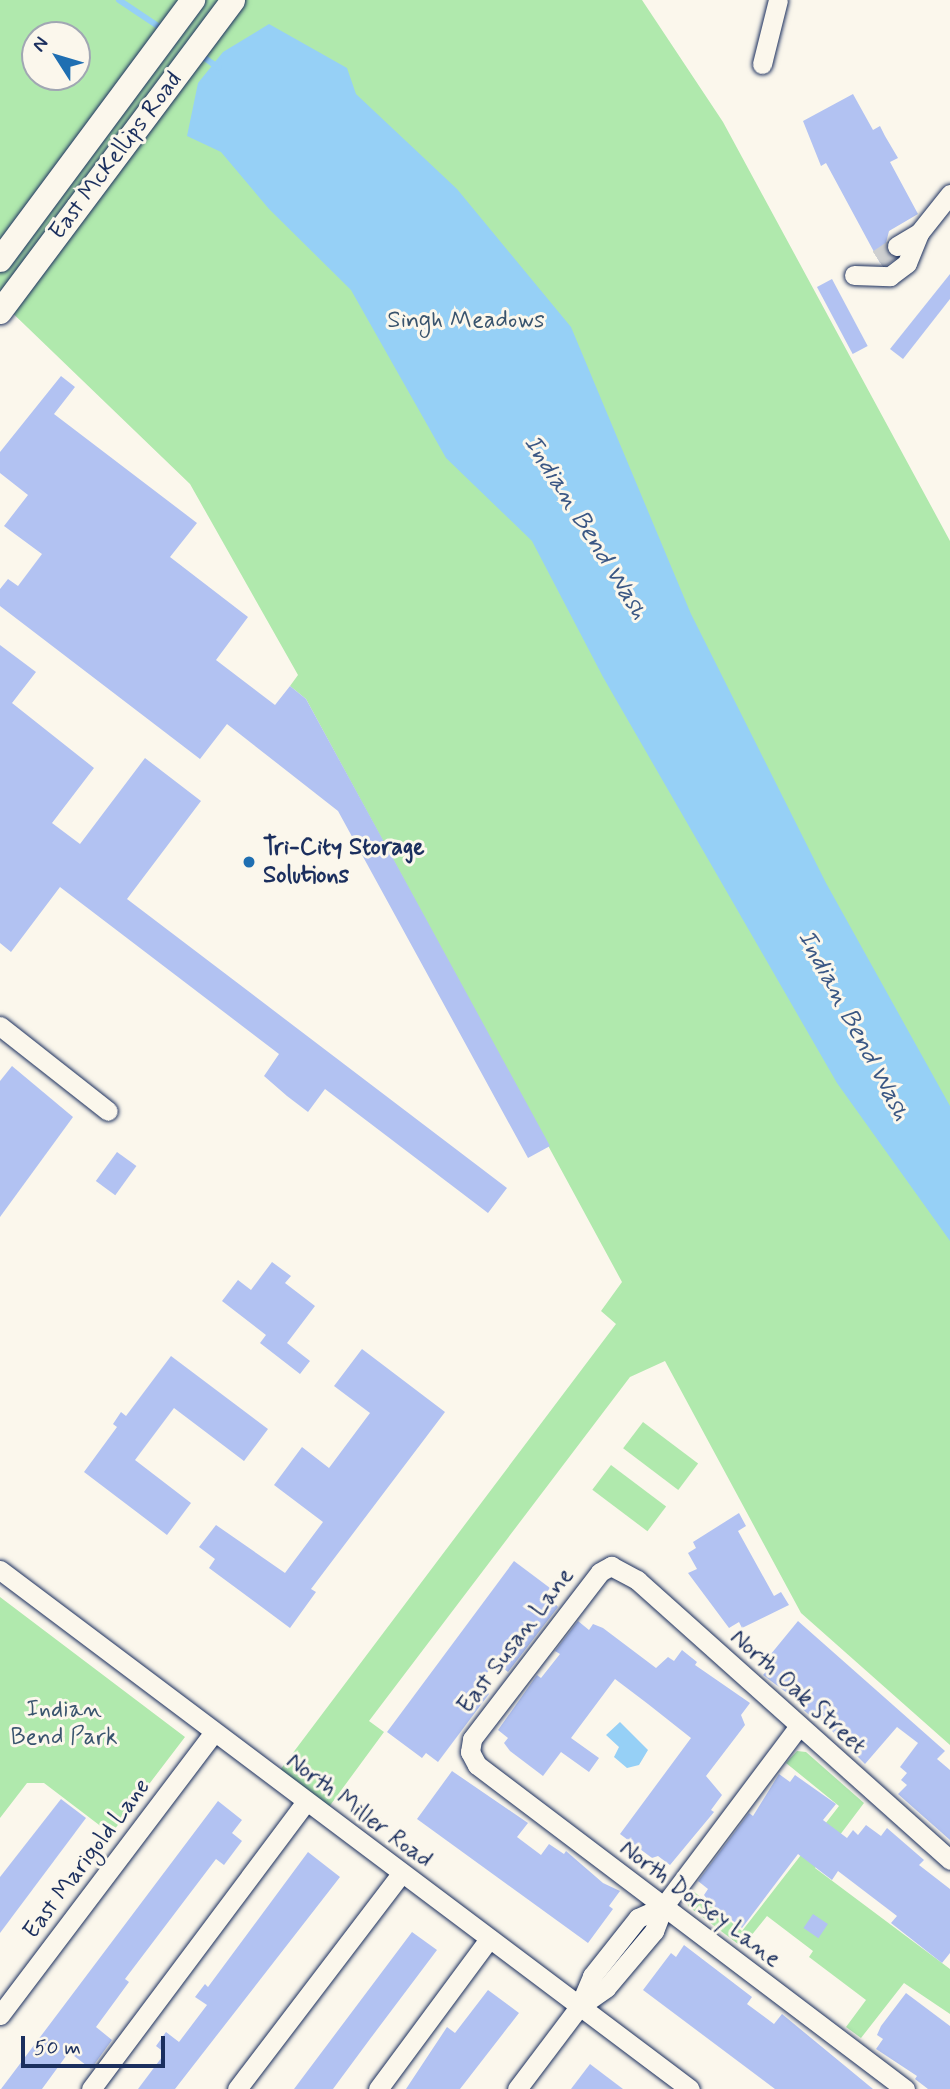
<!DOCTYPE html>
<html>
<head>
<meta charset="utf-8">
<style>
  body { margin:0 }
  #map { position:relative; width:950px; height:2089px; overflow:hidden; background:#fbf7ec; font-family:Mynerve,sans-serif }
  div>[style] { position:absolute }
  .green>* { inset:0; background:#b0e9ad; transform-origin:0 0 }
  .water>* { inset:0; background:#96d0f6 }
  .stream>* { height:6px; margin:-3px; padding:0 3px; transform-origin:3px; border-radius:3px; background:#96d0f6 }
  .building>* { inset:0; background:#b2c2f2; transform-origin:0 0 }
  .minor-tunnel>* { height:19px; margin-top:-9.5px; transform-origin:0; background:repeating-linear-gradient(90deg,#cecfd0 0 19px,transparent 0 29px) }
  .roads { filter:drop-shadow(0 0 2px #1b2f5e) drop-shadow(0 0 2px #1b2f5e) }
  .minor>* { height:19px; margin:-9.5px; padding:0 9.5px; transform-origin:9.5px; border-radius:9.5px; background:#fbf7ec }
  .major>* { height:24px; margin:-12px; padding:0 12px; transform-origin:12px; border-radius:12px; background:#fbf7ec }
  .dots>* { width:19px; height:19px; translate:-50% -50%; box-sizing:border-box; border:4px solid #fbf7ec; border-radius:50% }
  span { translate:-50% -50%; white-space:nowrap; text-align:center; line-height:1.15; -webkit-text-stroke:6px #fbf7ec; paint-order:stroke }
  .street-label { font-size:24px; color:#1b2f5e }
  .park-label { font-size:24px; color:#39546e }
  .poi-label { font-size:24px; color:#1b2f5e; font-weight:700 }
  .left { translate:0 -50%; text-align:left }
  .water-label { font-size:26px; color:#3a5784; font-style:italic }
  .north { position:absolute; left:21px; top:21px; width:70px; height:70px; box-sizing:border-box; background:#fbf7ec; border:2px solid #a1a7b3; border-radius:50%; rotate:307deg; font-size:19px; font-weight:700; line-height:28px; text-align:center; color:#1b2f5e }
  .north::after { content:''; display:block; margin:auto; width:24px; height:32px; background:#1f6fb2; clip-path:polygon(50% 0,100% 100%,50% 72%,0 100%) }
  .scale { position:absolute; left:21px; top:2036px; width:144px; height:32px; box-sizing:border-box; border:4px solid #1b2f5e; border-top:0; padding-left:9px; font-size:21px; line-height:24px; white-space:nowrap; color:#1b2f5e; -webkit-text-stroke:5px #fbf7ec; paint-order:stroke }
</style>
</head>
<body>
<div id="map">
  <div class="green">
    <div style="clip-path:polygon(evenodd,0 0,642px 0,723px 122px,950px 541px,950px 1745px,801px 1613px,665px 1361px,630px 1377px,369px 1721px,384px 1732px,323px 1815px,274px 1778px,616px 1324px,601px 1311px,622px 1282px,306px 699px,290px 686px,298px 675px,190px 484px,0 301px,0 0,35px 35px,77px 35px,77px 77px,35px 77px,35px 35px)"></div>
    <div style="left:643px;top:1422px;width:69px;height:33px;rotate:37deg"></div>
    <div style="left:611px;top:1465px;width:69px;height:31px;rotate:37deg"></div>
    <div style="clip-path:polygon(0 1597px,185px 1737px,111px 1834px,44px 1783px,27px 1783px,0 1818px)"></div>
    <div style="clip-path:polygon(797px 1751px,806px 1752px,864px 1803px,815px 1868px,950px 1969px,950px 2014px,904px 1983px,861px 2038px,846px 2027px,866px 2000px,809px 1957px,813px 1951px,767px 1916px,742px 1947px,688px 1906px,687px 1898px,692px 1890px,742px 1931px,839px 1806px,786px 1763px)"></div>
  </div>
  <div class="water">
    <div style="clip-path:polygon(269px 24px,347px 68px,356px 94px,457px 189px,571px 327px,691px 614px,826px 883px,950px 1106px,950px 1241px,837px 1083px,603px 677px,532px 541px,446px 458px,351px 290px,269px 209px,221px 152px,187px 136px,198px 83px,223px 52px)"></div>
    <div style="clip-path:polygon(620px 1722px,648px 1750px,639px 1765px,627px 1768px,614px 1757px,619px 1747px,606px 1735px)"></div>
  </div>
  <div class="stream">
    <div style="left:119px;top:0;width:54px;rotate:33.7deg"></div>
    <div style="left:199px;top:54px;width:24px;rotate:35deg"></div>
  </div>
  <div class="building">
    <div style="clip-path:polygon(853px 94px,873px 130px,880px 126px,885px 136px,898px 158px,890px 162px,918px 214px,889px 231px,885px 247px,894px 258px,886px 264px,880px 263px,826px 163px,821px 166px,803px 121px)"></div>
    <div style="clip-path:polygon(950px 274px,950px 299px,903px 359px,890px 349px)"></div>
    <div style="left:832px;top:279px;width:76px;height:17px;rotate:62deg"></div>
    <div style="clip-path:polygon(61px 376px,75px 387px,54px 414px,197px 523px,170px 557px,248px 617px,216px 660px,275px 705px,290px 686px,306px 699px,550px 1146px,528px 1158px,338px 811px,227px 724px,200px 759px,0 606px,0 589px,8px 579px,18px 586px,42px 554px,4px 526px,28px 495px,0 473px,0 452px)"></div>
    <div style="clip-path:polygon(0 645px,36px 672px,12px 703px,94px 768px,52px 823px,80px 844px,145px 758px,201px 801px,127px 899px,507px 1188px,488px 1213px,325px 1089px,308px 1112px,287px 1096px,264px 1076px,279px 1054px,60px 887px,11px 952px,0 943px)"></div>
    <div style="clip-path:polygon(12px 1066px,73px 1117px,0 1217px,0 1081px)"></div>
    <div style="left:117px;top:1152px;width:24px;height:36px;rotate:36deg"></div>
    <div style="clip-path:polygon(272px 1262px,291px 1276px,285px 1283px,315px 1306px,287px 1343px,310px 1361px,300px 1374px,260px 1343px,266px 1335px,222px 1301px,238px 1280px,251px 1290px)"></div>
    <div style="clip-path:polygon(362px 1349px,445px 1412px,311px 1589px,316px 1592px,290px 1628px,209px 1568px,215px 1559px,199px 1547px,216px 1525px,285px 1573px,323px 1522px,274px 1485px,302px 1447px,329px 1468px,370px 1413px,334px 1386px)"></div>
    <div style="clip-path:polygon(171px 1356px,268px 1429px,244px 1461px,174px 1408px,135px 1460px,191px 1503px,167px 1535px,84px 1472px,117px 1427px,113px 1424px,121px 1412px,126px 1416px)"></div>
    <div style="clip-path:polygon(739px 1513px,746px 1526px,738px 1531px,774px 1596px,781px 1592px,789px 1605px,742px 1628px,739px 1622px,729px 1628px,688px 1573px,697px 1569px,688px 1553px,696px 1548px,693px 1542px)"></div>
    <div style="clip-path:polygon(514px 1561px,550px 1588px,546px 1593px,558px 1607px,508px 1672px,495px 1662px,478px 1685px,489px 1694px,438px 1762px,426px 1753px,422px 1758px,387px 1732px)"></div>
    <div style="clip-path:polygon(578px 1621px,589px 1630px,593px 1624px,603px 1628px,656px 1668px,668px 1657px,674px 1661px,682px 1650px,697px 1662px,695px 1665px,750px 1703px,741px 1715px,745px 1725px,706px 1776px,722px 1795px,711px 1810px,714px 1812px,670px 1865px,658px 1856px,652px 1858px,620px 1834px,691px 1738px,648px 1704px,615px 1679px,571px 1738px,599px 1758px,589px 1772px,561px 1752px,543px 1776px,510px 1751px,504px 1743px,508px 1738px,498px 1730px,537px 1675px,541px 1678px,560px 1654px,555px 1651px)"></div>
    <div style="clip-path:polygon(798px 1621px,945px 1751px,937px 1759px,950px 1770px,950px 1840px,898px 1794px,907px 1785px,901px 1780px,907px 1773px,900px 1767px,918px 1743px,897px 1727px,865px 1764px,817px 1716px,814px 1719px,800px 1707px,803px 1705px,763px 1675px,772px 1665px,766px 1660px)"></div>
    <div style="clip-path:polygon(452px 1771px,528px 1823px,517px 1837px,541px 1855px,549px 1844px,564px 1854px,566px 1851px,603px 1883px,620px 1891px,609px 1906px,613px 1909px,588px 1943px,417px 1819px)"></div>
    <div style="clip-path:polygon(779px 1774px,790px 1782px,795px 1775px,836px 1804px,823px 1820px,847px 1838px,853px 1830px,858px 1835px,866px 1825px,881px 1836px,887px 1828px,924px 1860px,919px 1865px,950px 1889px,950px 1953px,942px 1963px,891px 1923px,897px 1916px,838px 1871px,832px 1880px,798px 1854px,742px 1928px,710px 1903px,704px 1895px,708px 1889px,698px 1881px,749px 1813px,753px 1816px)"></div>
    <div style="clip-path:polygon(61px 1799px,86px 1818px,0 1933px,0 1877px)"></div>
    <div style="clip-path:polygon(218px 1801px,242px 1820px,232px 1833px,242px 1841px,224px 1865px,216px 1859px,125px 1979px,129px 1982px,96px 2027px,112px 2040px,91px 2069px,69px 2052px,42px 2089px,1px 2089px)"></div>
    <div style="clip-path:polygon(308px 1852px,340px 1877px,175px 2089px,138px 2089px,165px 2053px,156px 2046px,166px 2032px,179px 2042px,207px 2005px,195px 1997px,205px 1984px,208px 1987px)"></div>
    <div style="left:813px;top:1914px;width:18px;height:17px;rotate:34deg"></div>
    <div style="clip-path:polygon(412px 1932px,437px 1950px,370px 2039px,333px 2089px,294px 2089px)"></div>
    <div style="clip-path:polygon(684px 1945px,752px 1997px,747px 2004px,774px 2024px,782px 2014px,873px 2089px,775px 2089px,643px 1990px,671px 1953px,676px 1957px)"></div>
    <div style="clip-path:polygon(488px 1990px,519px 2013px,460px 2089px,406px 2089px,447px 2027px,455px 2033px)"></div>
    <div style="clip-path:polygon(906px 1993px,950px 2026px,950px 2089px,928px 2089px,915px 2079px,917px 2076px,876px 2049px,883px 2039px,877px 2035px,881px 2026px)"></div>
    <div style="clip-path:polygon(590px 2064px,623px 2089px,571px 2089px)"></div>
  </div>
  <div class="minor-tunnel">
    <div style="left:878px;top:259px;width:23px;rotate:-34deg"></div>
  </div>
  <div class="roads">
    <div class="minor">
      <div style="left:762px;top:64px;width:66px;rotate:-76deg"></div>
      <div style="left:897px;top:246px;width:26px;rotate:-31deg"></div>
      <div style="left:919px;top:233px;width:50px;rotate:-51.5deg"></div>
      <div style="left:854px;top:275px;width:36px;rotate:2deg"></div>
      <div style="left:890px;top:276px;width:21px;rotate:-37deg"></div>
      <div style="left:907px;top:263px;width:32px;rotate:-68deg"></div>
      <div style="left:0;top:1026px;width:137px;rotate:38.2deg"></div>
      <div style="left:0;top:1570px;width:863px;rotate:36.95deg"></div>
      <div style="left:579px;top:2007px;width:33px;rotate:-35deg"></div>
      <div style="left:606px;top:1988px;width:75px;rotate:-49.9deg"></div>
      <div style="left:654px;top:1931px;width:26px;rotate:-69deg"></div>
      <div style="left:663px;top:1907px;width:226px;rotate:-53.1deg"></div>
      <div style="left:0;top:2015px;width:353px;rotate:-52.9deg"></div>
      <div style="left:91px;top:2089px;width:359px;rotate:-53.2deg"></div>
      <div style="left:237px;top:2089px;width:270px;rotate:-52.7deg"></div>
      <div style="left:378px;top:2089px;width:187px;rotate:-53.5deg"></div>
      <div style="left:517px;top:2089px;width:103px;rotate:-52.9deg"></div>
      <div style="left:579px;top:2007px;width:34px;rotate:-67deg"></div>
      <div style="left:592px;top:1976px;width:74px;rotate:-51.6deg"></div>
      <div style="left:638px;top:1918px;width:27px;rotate:-24deg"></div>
      <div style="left:905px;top:2089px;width:537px;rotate:-142.87deg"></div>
      <div style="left:477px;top:1765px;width:15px;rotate:-118deg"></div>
      <div style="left:470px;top:1752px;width:13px;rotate:-81deg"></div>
      <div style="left:472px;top:1739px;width:210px;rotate:-52.5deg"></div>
      <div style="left:600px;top:1572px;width:13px;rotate:-29deg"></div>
      <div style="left:611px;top:1566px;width:30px;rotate:28deg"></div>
      <div style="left:637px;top:1580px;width:420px;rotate:41.8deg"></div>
    </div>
    <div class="major">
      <div style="left:0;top:260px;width:324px;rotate:-53.4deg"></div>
      <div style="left:0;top:312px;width:389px;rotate:-53.2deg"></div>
    </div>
  </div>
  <div class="dots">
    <div style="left:249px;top:862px;background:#1f6fb2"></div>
  </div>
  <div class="street-label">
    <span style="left:116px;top:156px;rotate:-53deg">East McKellips Road</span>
    <span style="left:516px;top:1641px;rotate:-53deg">East Susan Lane</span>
    <span style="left:798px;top:1692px;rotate:42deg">North Oak Street</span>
    <span style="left:359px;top:1811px;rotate:37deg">North Miller Road</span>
    <span style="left:87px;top:1859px;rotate:-53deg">East Marigold Lane</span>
    <span style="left:700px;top:1904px;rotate:37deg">North Dorsey Lane</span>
  </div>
  <div class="park-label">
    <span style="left:466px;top:321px">Singh Meadows</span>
    <span style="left:64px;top:1724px">Indian<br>Bend Park</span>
  </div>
  <div class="poi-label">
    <span class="left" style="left:263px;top:862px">Tri-City Storage<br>Solutions</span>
  </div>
  <div class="water-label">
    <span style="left:585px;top:528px;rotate:58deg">Indian Bend Wash</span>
    <span style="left:853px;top:1026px;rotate:62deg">Indian Bend Wash</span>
  </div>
  <div class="north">N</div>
  <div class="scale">50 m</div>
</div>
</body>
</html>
